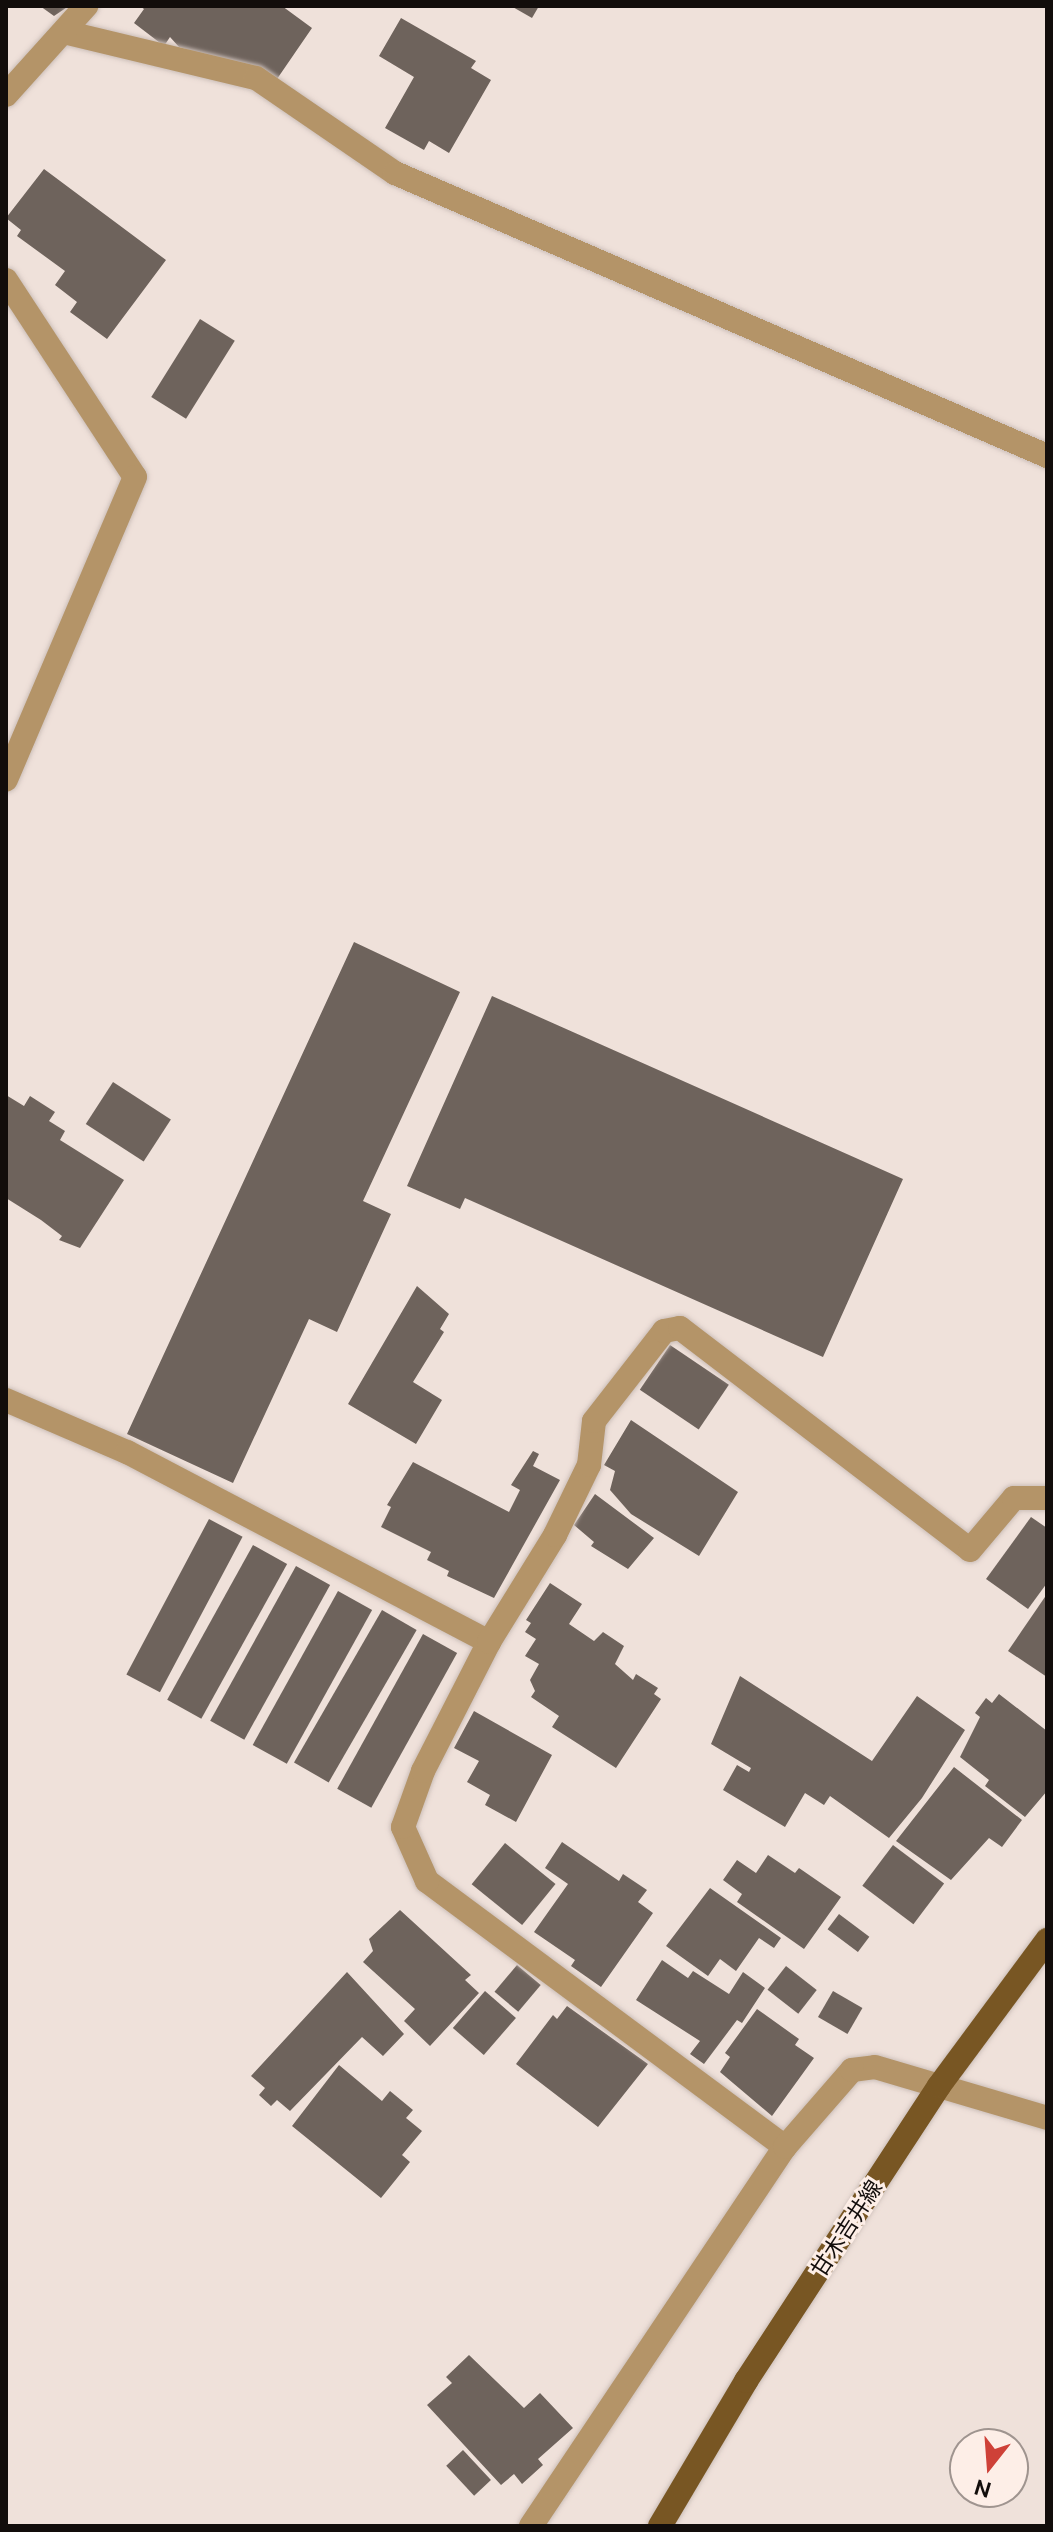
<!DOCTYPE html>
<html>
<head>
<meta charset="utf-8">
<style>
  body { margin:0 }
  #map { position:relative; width:1053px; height:2532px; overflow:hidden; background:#efe1da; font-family:Ubuntu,"Noto Sans JP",sans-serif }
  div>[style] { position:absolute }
  .building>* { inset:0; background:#6e635c; transform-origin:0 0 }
  .roads { filter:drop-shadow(0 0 2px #ccbfb9) drop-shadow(0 0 2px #ccbfb9) }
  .minor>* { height:24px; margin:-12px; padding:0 12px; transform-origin:12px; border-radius:12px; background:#b49468 }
  .major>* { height:24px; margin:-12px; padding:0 12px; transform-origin:12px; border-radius:12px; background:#785623 }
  span { translate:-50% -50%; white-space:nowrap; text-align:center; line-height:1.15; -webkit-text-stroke:6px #fdeee7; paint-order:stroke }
  .street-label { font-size:22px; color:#120d0b }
  .frame { position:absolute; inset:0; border:8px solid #120d0b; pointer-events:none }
  .north { position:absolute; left:949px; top:2428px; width:80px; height:80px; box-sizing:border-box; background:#fdeee7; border:2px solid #9f948f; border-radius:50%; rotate:197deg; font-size:22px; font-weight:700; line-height:32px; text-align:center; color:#120d0b }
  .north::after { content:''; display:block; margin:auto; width:28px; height:36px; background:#ce4138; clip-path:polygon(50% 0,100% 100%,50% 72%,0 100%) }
</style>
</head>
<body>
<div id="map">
  <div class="building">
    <div style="clip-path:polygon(40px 6px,69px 6px,54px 16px)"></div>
    <div style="clip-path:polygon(140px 6px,282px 6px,312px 28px,277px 79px,256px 66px,253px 70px,179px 47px,170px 37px,164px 46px,134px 23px,144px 9px)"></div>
    <div style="clip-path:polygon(511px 6px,539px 6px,532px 18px)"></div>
    <div style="clip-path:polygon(401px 18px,476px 61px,471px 68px,491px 80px,449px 153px,429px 141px,424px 150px,385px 128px,414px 77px,379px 56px)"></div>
    <div style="clip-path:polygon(44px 169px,166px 260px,107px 339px,70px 312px,77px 302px,55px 285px,65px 271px,17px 236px,21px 230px,6px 218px)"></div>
    <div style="left:200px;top:319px;width:41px;height:92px;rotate:32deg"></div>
    <div style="clip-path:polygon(354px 942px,460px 992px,363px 1201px,391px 1214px,337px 1332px,309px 1319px,233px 1483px,127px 1434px)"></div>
    <div style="clip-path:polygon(492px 996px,903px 1179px,823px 1357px,465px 1198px,460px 1209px,407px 1186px)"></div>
    <div style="left:113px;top:1082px;width:69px;height:50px;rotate:33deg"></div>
    <div style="clip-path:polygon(6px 1095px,24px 1106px,30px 1096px,55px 1112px,49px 1121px,65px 1131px,60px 1140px,124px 1180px,80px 1248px,59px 1240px,62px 1236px,41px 1220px,6px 1198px)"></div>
    <div style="clip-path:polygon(417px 1286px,449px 1314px,440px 1329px,444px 1332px,413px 1382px,442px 1400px,416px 1444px,348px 1404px)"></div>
    <div style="left:670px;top:1345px;width:71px;height:54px;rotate:34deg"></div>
    <div style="clip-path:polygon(631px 1420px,738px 1492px,699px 1556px,631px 1514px,610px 1490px,615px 1471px,604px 1465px)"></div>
    <div style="clip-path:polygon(533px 1451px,539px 1454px,533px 1466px,560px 1480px,494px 1598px,447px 1576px,449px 1571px,427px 1560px,431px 1552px,381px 1527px,391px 1507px,387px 1505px,413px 1462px,509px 1512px,520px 1490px,511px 1485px)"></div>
    <div style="clip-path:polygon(595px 1494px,654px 1538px,628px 1569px,591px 1546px,594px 1542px,574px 1525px)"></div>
    <div style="clip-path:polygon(1031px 1517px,1047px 1528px,1047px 1583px,1028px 1609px,986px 1579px)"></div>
    <div style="left:209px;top:1519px;width:38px;height:176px;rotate:28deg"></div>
    <div style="left:253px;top:1545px;width:39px;height:177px;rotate:29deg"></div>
    <div style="left:296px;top:1566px;width:39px;height:177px;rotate:29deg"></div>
    <div style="clip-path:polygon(550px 1583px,582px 1604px,569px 1624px,594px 1641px,603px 1632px,624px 1646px,615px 1664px,633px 1680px,636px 1674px,658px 1688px,654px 1694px,661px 1699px,616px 1768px,552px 1727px,559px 1716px,531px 1697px,535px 1691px,530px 1680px,539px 1664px,525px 1656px,536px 1639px,525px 1632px,531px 1623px,526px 1620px)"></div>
    <div style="left:338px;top:1591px;width:39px;height:176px;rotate:29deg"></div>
    <div style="clip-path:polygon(1047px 1594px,1047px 1677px,1008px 1651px)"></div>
    <div style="left:382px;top:1610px;width:40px;height:176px;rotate:30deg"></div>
    <div style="left:423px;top:1634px;width:39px;height:177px;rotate:29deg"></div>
    <div style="clip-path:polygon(740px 1676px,872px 1761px,917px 1696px,965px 1730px,922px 1798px,889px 1838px,830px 1796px,824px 1805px,805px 1793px,785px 1827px,723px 1790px,737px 1765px,749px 1772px,751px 1768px,711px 1744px)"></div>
    <div style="clip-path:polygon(999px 1694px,1047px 1731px,1047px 1791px,1025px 1817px,985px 1786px,989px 1780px,960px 1757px,980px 1717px,975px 1713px,986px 1698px,992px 1703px)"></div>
    <div style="clip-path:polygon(474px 1711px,552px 1755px,516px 1822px,485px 1805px,490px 1795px,467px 1782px,479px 1761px,454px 1748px)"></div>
    <div style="clip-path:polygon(954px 1767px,1022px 1820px,1002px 1847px,989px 1838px,951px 1880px,896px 1841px)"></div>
    <div style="clip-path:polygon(562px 1842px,619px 1881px,623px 1874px,647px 1890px,638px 1902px,653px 1913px,601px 1987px,571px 1966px,575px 1960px,534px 1932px,568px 1884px,545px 1868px)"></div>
    <div style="left:505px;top:1843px;width:65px;height:53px;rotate:39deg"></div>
    <div style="left:893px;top:1845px;width:64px;height:51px;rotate:37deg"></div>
    <div style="clip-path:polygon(768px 1855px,795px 1873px,799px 1868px,841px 1897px,804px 1949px,737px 1902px,742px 1894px,723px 1880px,737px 1860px,756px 1873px)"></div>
    <div style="clip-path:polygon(710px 1888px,781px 1938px,774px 1948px,759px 1938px,736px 1971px,720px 1959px,708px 1976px,666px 1946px)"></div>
    <div style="clip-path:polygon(400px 1910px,471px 1975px,465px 1980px,479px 1993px,430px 2046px,404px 2021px,415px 2009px,363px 1962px,373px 1951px,369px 1939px)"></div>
    <div style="left:839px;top:1914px;width:38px;height:19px;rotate:37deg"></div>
    <div style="clip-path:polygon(662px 1960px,688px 1978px,693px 1971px,729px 1994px,743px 1972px,765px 1988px,742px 2023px,737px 2020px,704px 2064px,690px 2054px,700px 2041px,636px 2000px)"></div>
    <div style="left:517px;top:1965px;width:31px;height:35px;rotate:40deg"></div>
    <div style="left:786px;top:1966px;width:39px;height:30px;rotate:38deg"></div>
    <div style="clip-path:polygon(347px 1972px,404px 2034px,383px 2056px,362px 2037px,290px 2111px,277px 2100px,271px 2106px,259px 2095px,265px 2088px,251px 2076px)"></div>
    <div style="left:485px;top:1991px;width:41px;height:49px;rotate:41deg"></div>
    <div style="left:833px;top:1991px;width:34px;height:30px;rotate:30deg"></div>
    <div style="clip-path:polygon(567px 2006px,648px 2064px,598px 2127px,516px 2064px,553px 2015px,557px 2019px)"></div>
    <div style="clip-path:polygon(757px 2009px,799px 2039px,795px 2045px,814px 2058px,772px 2116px,720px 2072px,730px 2057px,725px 2053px)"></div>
    <div style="clip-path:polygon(339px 2065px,382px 2101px,390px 2091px,413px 2110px,406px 2118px,422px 2131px,402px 2155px,410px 2162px,381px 2198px,292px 2126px)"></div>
    <div style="clip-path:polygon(469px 2355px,524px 2408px,540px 2393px,573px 2428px,538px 2459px,543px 2465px,522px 2484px,514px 2474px,501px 2485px,427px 2405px,452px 2383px,446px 2377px)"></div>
    <div style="left:463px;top:2450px;width:41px;height:23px;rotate:47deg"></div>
  </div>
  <div class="roads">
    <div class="minor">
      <div style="left:64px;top:32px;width:197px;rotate:13.5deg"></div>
      <div style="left:256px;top:78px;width:168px;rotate:34.4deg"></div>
      <div style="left:395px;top:173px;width:711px;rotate:23.46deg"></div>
      <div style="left:6px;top:95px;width:120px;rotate:-48deg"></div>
      <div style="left:6px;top:280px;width:235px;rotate:56.8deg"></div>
      <div style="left:135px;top:477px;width:329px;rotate:113.1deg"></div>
      <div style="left:6px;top:1400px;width:132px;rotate:23.3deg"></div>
      <div style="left:127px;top:1452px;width:409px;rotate:27.7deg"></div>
      <div style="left:785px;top:2147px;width:446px;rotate:-143.4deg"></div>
      <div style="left:427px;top:1881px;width:59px;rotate:-114deg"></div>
      <div style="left:403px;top:1827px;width:59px;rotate:-70.3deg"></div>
      <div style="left:423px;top:1771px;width:145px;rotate:-62.9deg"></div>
      <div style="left:489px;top:1642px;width:126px;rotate:-58.3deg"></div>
      <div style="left:555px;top:1535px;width:78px;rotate:-64.1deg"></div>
      <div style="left:589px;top:1465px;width:44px;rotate:-83.5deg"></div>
      <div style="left:594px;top:1421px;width:114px;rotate:-52.1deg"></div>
      <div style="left:664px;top:1331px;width:16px;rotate:-11deg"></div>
      <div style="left:680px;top:1328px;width:365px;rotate:37.4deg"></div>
      <div style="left:970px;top:1550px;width:68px;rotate:-49.8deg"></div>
      <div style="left:1014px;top:1498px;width:33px"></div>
      <div style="left:531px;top:2526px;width:456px;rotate:-56.2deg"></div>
      <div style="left:785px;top:2147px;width:102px;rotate:-49deg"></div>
      <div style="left:852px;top:2070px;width:23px;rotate:-7deg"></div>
      <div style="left:875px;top:2067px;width:179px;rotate:16.5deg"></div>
    </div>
    <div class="major">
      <div style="left:660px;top:2526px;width:169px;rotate:-59.3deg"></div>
      <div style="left:746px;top:2381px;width:353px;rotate:-56.8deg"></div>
      <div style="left:939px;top:2086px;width:182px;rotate:-53.5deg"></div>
    </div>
  </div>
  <div class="street-label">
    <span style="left:846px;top:2228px;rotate:-57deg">甘木吉井線</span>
  </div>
  <div class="frame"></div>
  <div class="north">N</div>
</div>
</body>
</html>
